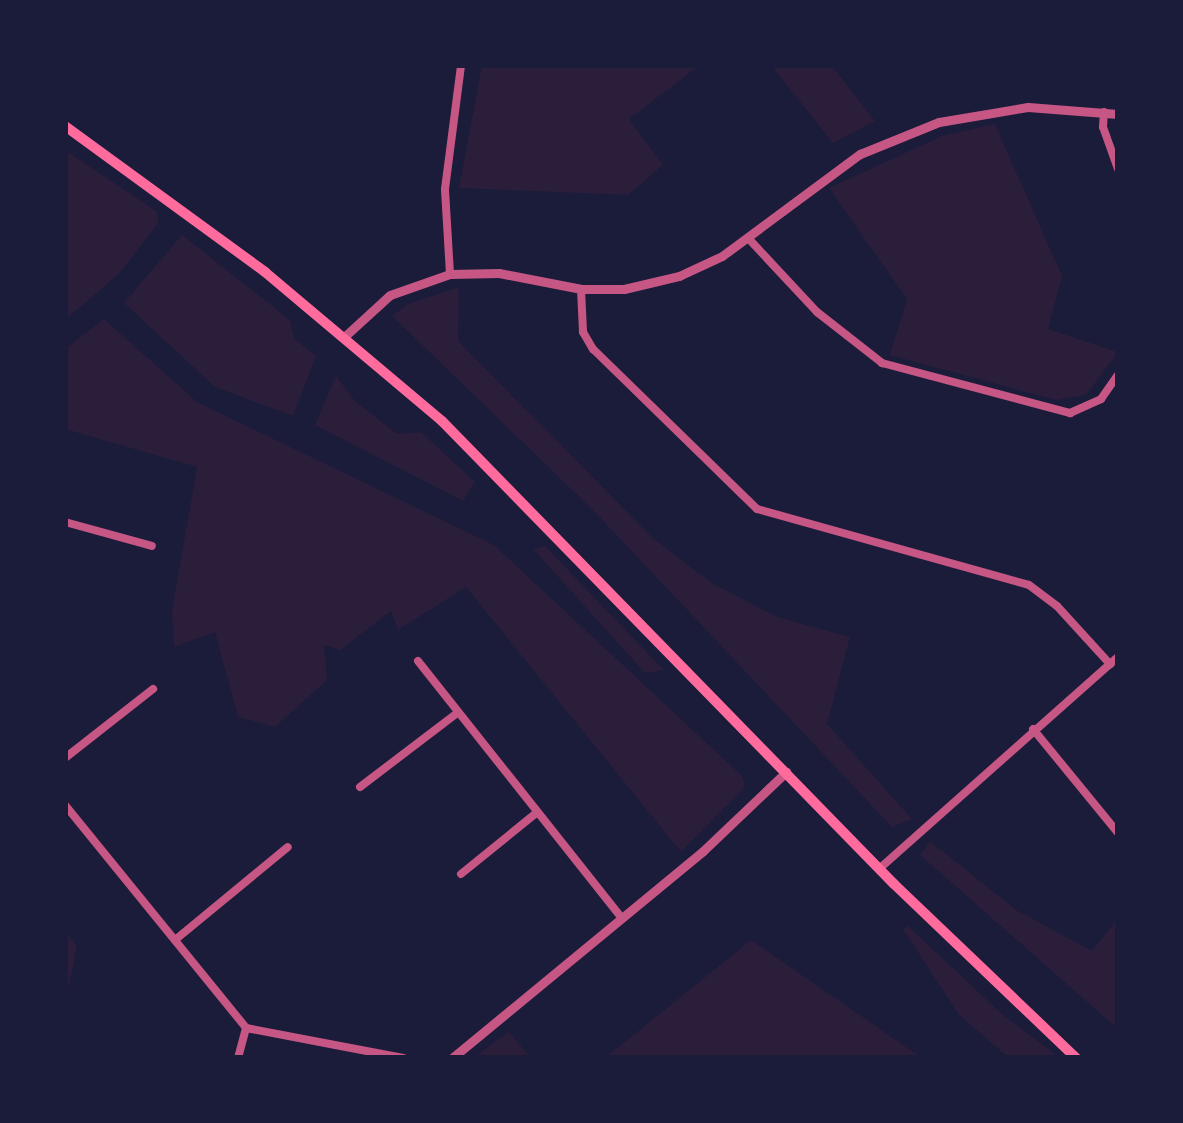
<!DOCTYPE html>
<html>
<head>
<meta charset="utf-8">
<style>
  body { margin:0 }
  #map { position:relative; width:1183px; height:1123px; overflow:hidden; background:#1b1b3a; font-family:"Libre Baskerville",serif }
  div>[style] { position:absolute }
  .green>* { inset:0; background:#2a1e3b }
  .minor>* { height:8px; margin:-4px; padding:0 4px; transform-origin:4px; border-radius:4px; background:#c65784 }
  .tertiary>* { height:9px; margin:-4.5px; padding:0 4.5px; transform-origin:4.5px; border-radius:4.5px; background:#c65784 }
  .secondary>* { height:10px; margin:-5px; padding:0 5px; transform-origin:5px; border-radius:5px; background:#ff6b9d }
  span { translate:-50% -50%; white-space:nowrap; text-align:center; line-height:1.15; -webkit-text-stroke:8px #1b1b3a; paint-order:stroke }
  .frame { position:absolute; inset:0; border:68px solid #1b1b3a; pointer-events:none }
</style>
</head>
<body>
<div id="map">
  <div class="green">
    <div style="clip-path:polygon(482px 65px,700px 65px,629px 119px,663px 165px,628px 195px,459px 188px)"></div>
    <div style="clip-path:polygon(771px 65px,831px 65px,875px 121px,833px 143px)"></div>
    <div style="clip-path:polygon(995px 124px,1062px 276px,1048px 329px,1118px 352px,1086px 395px,1056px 400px,890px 355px,907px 299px,829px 188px,942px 136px)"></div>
    <div style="clip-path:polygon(65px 150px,156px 211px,159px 222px,119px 274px,65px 320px)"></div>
    <div style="clip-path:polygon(182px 235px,290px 320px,294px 338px,316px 356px,293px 416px,215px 387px,124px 303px)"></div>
    <div style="clip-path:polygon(459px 287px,458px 341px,653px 538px,710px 582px,777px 617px,850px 637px,827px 724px,912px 819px,892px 827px,592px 509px,392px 316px,408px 304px)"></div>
    <div style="clip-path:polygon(104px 319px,197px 402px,494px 545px,742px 776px,745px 787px,681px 852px,466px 587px,398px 630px,391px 611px,340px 650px,324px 645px,327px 680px,275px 727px,238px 717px,215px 632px,174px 647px,172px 611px,197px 467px,65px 429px,65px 349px)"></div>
    <div style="clip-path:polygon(336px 376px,355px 401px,397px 434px,421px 432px,475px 482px,463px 501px,315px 425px)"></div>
    <div style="clip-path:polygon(545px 546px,664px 670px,645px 673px,533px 549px)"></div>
    <div style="clip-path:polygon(930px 841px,1016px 910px,1092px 951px,1118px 918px,1118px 1029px,920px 855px)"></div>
    <div style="clip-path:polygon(908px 926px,1003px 1015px,1060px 1058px,1009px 1058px,959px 1015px,903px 929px)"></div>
    <div style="clip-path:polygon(65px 931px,77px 946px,65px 1005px)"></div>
    <div style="clip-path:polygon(751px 940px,922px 1058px,605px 1058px)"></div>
    <div style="clip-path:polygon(509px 1032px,531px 1058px,473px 1058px)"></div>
  </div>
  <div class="minor">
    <div style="left:1104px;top:112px;width:15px;rotate:94deg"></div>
    <div style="left:1103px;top:127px;width:45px;rotate:70.3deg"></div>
    <div style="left:748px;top:238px;width:101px;rotate:47deg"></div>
    <div style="left:817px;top:312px;width:83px;rotate:38.1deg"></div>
    <div style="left:882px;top:363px;width:195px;rotate:14.9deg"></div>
    <div style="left:1070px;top:413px;width:34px;rotate:-24deg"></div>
    <div style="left:1101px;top:399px;width:29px;rotate:-55deg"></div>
    <div style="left:450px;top:274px;width:85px;rotate:-93.4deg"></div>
    <div style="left:445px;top:189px;width:125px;rotate:-82.6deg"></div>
    <div style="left:581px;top:289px;width:43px;rotate:87.3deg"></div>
    <div style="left:583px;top:332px;width:20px;rotate:60deg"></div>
    <div style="left:593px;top:349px;width:229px;rotate:44.3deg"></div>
    <div style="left:757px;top:509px;width:282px;rotate:15.6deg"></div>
    <div style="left:1029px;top:585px;width:35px;rotate:37deg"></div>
    <div style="left:1057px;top:606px;width:79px;rotate:47.6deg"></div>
    <div style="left:65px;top:522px;width:90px;rotate:15.4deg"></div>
    <div style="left:418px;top:661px;width:328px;rotate:51.6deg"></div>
    <div style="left:1033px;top:729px;width:134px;rotate:50.7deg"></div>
    <div style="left:65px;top:758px;width:112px;rotate:-38.1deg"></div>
    <div style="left:360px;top:787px;width:122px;rotate:-37.3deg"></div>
    <div style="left:65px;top:805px;width:287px;rotate:50.9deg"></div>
    <div style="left:246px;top:1028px;width:160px;rotate:10.8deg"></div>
    <div style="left:879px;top:869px;width:319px;rotate:-41.6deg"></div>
    <div style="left:461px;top:874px;width:95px;rotate:-39deg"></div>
    <div style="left:175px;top:940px;width:146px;rotate:-39.5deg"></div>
    <div style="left:238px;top:1058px;width:31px;rotate:-75deg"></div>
  </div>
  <div class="tertiary">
    <div style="left:344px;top:337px;width:62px;rotate:-42.4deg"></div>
    <div style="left:390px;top:295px;width:64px;rotate:-19.3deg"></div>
    <div style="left:450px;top:274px;width:49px;rotate:-1.2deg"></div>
    <div style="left:499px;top:273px;width:84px;rotate:11deg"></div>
    <div style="left:581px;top:289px;width:43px"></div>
    <div style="left:624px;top:289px;width:57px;rotate:-13.3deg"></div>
    <div style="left:679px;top:276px;width:47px;rotate:-24.9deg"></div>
    <div style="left:722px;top:256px;width:172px;rotate:-36.5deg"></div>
    <div style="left:860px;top:154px;width:85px;rotate:-22.1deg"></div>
    <div style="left:939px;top:122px;width:90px;rotate:-9.6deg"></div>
    <div style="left:1028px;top:107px;width:90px;rotate:4.4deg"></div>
    <div style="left:452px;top:1058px;width:325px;rotate:-39.5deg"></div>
    <div style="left:703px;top:851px;width:115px;rotate:-43.6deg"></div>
  </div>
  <div class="secondary">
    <div style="left:65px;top:126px;width:248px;rotate:36.1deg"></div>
    <div style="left:265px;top:272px;width:231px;rotate:40.1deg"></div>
    <div style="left:442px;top:421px;width:647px;rotate:45.69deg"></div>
    <div style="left:894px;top:884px;width:252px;rotate:43.7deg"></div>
  </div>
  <div class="frame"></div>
</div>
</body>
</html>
